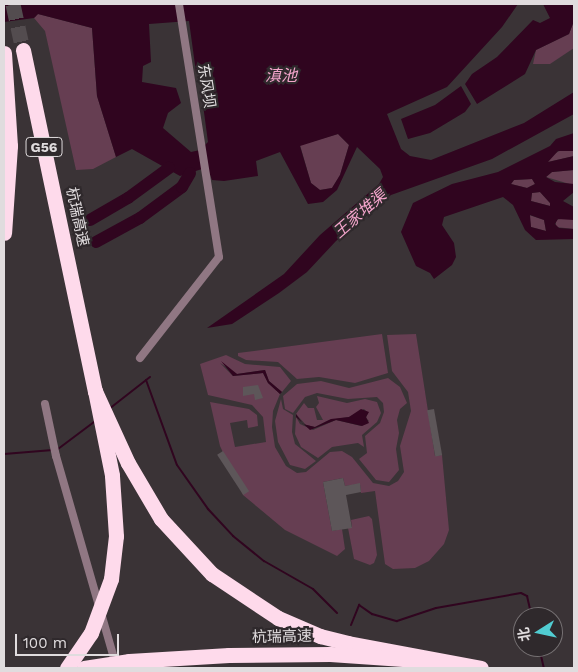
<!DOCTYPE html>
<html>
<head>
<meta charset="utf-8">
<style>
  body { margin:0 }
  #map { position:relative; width:578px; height:672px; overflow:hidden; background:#3a3336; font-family:"Work Sans","Noto Sans SC",sans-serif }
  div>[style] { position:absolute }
  .green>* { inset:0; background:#663e52 }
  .water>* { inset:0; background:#30051f }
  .stream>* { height:2px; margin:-1px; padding:0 1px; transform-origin:1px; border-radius:1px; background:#30051f }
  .river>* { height:12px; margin:-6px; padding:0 6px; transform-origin:6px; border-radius:6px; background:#30051f }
  .building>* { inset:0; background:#5d5659; transform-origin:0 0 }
  .highway-tunnel>* { height:15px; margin-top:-7.5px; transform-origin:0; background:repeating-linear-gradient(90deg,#534c4f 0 15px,transparent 0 23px) }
  .street>* { height:8px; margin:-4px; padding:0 4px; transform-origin:4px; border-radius:4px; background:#907783 }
  .highway>* { height:15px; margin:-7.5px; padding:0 7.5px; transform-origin:7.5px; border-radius:7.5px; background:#fedaeb }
  .highway-bridge>* { height:15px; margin:-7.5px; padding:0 7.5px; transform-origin:7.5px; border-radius:7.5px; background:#fedaeb }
  span { translate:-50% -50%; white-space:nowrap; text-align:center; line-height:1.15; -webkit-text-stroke:4.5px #2f292c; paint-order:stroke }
  .shield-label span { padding:1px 4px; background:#2f292c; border:1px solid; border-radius:4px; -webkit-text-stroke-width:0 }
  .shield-label { font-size:14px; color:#e0dcde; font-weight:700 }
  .street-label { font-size:15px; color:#e0dcde }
  .water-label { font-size:16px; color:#f4a5cc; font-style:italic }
  .frame { position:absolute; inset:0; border:5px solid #e0dcde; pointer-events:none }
  .north { position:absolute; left:513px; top:607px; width:50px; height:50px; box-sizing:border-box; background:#2f292c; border:1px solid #767173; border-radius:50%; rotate:260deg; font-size:14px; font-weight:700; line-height:20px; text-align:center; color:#e0dcde }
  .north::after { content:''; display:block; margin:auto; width:18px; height:22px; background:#51ccd1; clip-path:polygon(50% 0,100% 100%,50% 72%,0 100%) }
  .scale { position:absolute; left:15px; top:634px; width:104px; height:22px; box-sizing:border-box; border:2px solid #e0dcde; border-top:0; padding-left:6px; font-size:15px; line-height:18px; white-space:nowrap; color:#e0dcde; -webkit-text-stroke:4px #2f292c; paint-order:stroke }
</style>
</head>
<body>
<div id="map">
  <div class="green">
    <div style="clip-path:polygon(38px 14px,92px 28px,97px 96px,116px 157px,93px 169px,76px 170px,45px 31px,34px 18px)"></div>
    <div style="clip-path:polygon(574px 21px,574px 48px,550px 64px,533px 64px,536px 50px,569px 34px)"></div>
    <div style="clip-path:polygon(338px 134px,349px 145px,340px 175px,332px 188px,320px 190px,311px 183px,300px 145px)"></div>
    <div style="clip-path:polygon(565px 148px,574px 151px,574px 156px,548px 162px,552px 155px)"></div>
    <div style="clip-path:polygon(574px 170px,573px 185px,546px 177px,552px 172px)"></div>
    <div style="clip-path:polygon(532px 179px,535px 184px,527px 188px,511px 184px,514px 180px)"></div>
    <div style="clip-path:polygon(540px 192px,550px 203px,550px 206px,531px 201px,532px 193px)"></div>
    <div style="clip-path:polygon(529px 215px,544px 220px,546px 231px,531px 227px)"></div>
    <div style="clip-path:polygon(570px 217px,574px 220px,574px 229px,556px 227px,556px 220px)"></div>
    <div style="clip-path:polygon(382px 334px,388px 373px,355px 383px,319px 377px,297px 379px,278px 362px,246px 360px,238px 356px,238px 353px)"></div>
    <div style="clip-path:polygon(416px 334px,435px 456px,442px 455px,449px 530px,444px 544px,429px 561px,415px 568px,393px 569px,385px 564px,375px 491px,361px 493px,360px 484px,345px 486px,343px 478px,323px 482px,332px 531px,342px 529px,345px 549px,337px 556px,285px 530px,243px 495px,220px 446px,210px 402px,249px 409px,257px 415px,258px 426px,248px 428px,247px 420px,230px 423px,235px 447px,266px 442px,263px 417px,252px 405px,208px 395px,200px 364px,226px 355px,245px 364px,280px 367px,291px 381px,282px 392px,269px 381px,265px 370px,237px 374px,220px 363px,233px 376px,263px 373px,268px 383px,280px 394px,273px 411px,272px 427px,275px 447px,286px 466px,297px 473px,306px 472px,330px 452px,342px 451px,352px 457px,373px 483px,389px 486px,398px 481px,404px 472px,400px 446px,411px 411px,408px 392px,392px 371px,387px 335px)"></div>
    <div style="clip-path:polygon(388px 378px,400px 387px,407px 403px,400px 409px,397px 420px,399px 433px,396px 449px,399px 470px,389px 482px,376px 480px,359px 459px,367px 453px,365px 436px,380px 423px,384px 412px,383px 403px,377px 397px,348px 399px,317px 393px,305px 397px,293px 413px,285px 409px,283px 396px,297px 384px,321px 381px,349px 388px)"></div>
    <div style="clip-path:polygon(317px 396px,347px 403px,365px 399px,377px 402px,381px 413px,377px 422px,362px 435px,364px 447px,358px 443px,332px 447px,318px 458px,301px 447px,295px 434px,296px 417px,300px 424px,313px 430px,336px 420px,361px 426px,369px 421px,366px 418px,368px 413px,364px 409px,349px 417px,329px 420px,315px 427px,306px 425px,296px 414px,304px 403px,308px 408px,314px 408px,317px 420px,323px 420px,316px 407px,319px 403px)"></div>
    <div style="clip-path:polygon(281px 399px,283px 409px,293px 415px,292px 432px,295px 444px,316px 461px,305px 469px,290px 465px,278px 442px,275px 421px)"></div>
    <div style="clip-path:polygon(369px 516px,372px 519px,377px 555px,374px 563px,370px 565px,354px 559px,348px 528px,352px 527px,351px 520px)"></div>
  </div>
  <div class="water">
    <div style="clip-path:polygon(evenodd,4px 4px,518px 4px,502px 27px,447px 87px,387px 114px,401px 149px,410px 156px,431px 160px,524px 123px,574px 92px,574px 114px,492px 159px,391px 195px,336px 241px,307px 272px,279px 293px,232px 324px,207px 328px,284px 274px,320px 235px,379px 184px,383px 177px,380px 169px,357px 147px,337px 190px,323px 202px,308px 204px,280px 152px,256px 161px,258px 176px,224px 181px,212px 180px,209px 172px,202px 169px,180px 176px,132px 149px,116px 157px,97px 96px,92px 28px,38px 14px,34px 18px,4px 22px,4px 4px,189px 21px,196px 72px,207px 70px,209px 89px,201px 90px,208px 142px,200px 150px,191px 152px,163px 128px,168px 113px,181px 103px,176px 88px,142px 82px,143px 66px,151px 62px,149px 24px,189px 21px,4px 4px,338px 134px,349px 145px,340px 175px,332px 188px,320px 190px,311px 183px,300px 146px,338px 134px)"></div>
    <div style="clip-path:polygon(543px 4px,574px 4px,574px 21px,569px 34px,536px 50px,525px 74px,477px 104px,465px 84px,472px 74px,497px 57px,533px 20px,540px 23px,550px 18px)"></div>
    <div style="clip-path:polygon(461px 86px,471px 104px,465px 112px,430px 133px,408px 139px,401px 119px,435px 105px)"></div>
    <div style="clip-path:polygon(evenodd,574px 133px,574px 151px,558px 151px,548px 162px,574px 156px,574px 170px,552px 172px,546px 177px,555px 182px,574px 184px,574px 192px,563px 201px,574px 207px,574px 220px,558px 219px,555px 224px,559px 228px,574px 229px,574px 239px,536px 240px,525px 230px,513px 205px,503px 197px,444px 217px,442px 225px,454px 243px,456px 257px,452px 265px,434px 279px,430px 273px,416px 266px,401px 232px,413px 203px,452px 184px,498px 172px,550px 146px,556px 139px,574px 133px,532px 179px,535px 184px,527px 188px,511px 184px,514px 180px,532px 179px,574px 133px,540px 192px,550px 203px,550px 206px,531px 201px,532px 193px,540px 192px,574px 133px,530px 215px,544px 220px,546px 231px,531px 227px,530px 215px)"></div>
    <div style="clip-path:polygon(221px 361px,237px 374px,265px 370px,269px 381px,282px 392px,280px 394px,268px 383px,263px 373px,233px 376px)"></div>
    <div style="clip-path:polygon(361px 409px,369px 412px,366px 417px,369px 423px,362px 426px,336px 420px,310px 430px,296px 417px,296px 414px,303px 424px,315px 427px,331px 419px,349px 417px)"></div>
  </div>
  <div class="stream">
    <div style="left:146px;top:380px;width:90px;rotate:70deg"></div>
    <div style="left:177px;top:465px;width:54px;rotate:54.8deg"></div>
    <div style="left:208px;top:509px;width:37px;rotate:47deg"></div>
    <div style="left:233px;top:536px;width:40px;rotate:39deg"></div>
    <div style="left:264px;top:561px;width:56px;rotate:29.7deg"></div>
    <div style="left:313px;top:589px;width:34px;rotate:45deg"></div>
    <div style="left:109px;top:409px;width:52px;rotate:-38deg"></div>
    <div style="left:58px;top:449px;width:45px;rotate:-36.9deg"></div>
    <div style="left:4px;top:454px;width:49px;rotate:-4.7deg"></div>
    <div style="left:351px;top:625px;width:22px;rotate:-68deg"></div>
    <div style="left:359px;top:605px;width:16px;rotate:35deg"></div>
    <div style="left:372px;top:614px;width:26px;rotate:16deg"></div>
    <div style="left:397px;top:621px;width:41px;rotate:-18.4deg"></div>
    <div style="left:436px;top:608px;width:86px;rotate:-10deg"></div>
    <div style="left:521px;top:593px;width:7px;rotate:27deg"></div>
    <div style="left:527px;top:596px;width:22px;rotate:77deg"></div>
    <div style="left:539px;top:647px;width:22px;rotate:77deg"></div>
  </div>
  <div class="river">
    <div style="left:90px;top:220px;width:44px;rotate:-30.1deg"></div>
    <div style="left:128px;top:198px;width:51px;rotate:-36.2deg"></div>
    <div style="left:96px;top:242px;width:50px;rotate:-28.6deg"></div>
    <div style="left:140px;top:218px;width:52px;rotate:-36.4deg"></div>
    <div style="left:182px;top:187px;width:16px;rotate:-60deg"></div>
  </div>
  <div class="building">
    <div style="clip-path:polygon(258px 385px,263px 398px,255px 400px,254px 394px,243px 396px,243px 387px)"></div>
    <div style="left:434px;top:409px;width:47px;height:7px;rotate:80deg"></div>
    <div style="left:223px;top:451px;width:48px;height:7px;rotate:57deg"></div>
    <div style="clip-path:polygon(343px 478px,345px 486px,360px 483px,361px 492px,346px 495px,352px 528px,332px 531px,323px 482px)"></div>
  </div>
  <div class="highway-tunnel">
    <div style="left:13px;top:4px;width:47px;rotate:77.7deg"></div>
  </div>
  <div class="street">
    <div style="left:140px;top:358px;width:128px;rotate:-52deg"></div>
    <div style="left:219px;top:257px;width:256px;rotate:-99deg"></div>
    <div style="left:45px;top:404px;width:53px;rotate:78.1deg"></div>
    <div style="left:56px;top:456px;width:217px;rotate:74deg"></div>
  </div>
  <div class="highway">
    <div style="left:23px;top:50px;width:349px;rotate:78.1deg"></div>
    <div style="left:95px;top:391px;width:79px;rotate:65.4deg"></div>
    <div style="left:128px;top:463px;width:65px;rotate:59.5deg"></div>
    <div style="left:161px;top:519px;width:75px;rotate:47.2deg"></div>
    <div style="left:212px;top:574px;width:79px;rotate:33.7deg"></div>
    <div style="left:278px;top:618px;width:46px;rotate:23.2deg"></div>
    <div style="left:320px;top:636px;width:29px;rotate:14deg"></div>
    <div style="left:348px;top:643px;width:135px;rotate:10.6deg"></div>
    <div style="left:4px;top:53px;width:93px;rotate:86.3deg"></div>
    <div style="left:10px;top:146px;width:87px;rotate:93.9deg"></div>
    <div style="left:67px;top:668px;width:42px;rotate:-55.6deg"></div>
  </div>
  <div class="highway-bridge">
    <div style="left:91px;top:633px;width:58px;rotate:-69.7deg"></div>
    <div style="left:111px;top:579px;width:43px;rotate:-83.4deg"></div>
    <div style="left:116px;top:536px;width:61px;rotate:-93.8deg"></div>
    <div style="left:112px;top:475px;width:86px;rotate:-101.4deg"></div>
    <div style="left:84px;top:668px;width:46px;rotate:-8.8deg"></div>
    <div style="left:129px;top:661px;width:100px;rotate:-3.4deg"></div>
    <div style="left:229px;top:655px;width:101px;rotate:-0.6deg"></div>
    <div style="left:330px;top:654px;width:102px;rotate:3.9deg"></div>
  </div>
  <div class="shield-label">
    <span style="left:44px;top:147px">G56</span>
  </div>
  <div class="street-label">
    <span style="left:206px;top:86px;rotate:81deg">东风坝</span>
    <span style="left:77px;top:217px;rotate:78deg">杭瑞高速</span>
    <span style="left:282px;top:637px;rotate:-1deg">杭瑞高速</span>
  </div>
  <div class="water-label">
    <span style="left:281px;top:76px">滇池</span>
    <span style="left:360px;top:214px;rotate:-41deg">王家堆渠</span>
  </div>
  <div class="frame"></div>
  <div class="north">北</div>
  <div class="scale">100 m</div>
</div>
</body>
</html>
